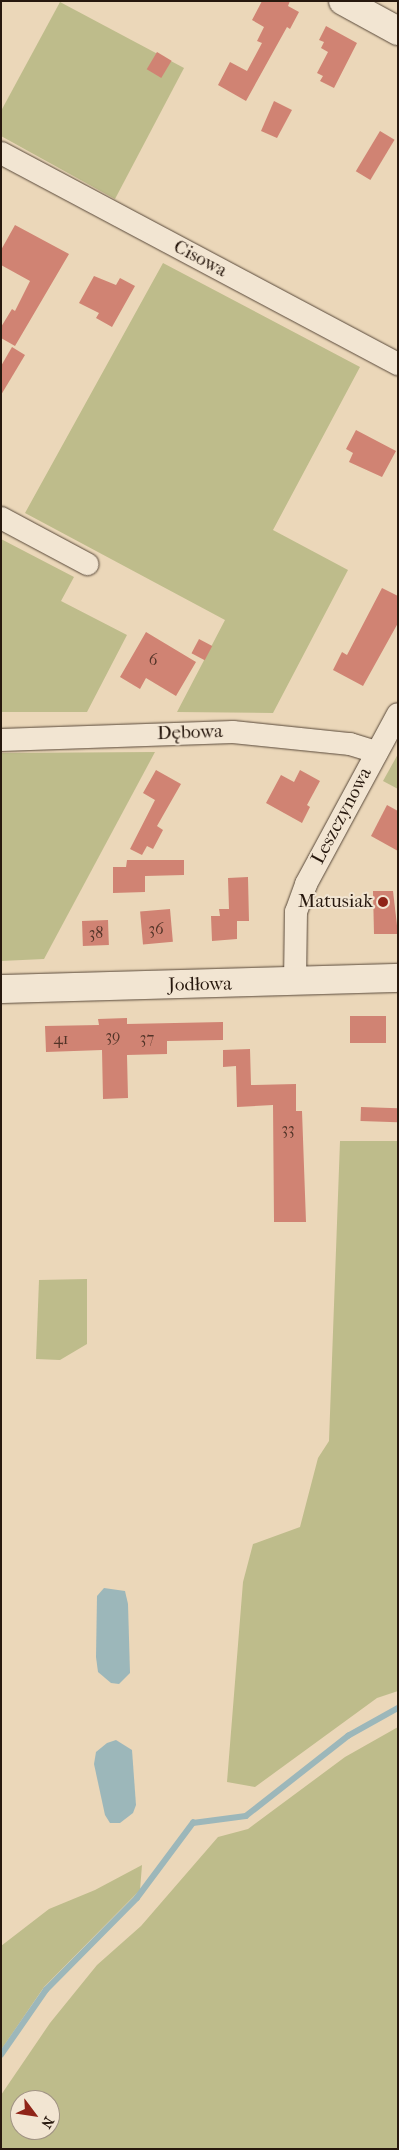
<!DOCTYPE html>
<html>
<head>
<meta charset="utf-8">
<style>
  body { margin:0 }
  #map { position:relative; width:399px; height:2150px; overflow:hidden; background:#ebd7b9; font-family:"IM FELL French Canon",serif }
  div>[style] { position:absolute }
  .green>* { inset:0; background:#bebc8b }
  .water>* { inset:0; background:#9cb7ba }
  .stream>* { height:5.5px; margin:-2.75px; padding:0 2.75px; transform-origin:2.75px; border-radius:2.75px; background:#9cb7ba }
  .building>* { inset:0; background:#d08373; transform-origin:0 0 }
  .roads { filter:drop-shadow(0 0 1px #584839) drop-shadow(0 0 1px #584839) }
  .street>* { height:22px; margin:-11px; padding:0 11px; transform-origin:11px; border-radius:11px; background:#f2e5d2 }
  .secondary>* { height:28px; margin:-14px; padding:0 14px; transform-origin:14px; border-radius:14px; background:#f2e5d2 }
  .dots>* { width:14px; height:14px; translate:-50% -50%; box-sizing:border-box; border:2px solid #f2e5d2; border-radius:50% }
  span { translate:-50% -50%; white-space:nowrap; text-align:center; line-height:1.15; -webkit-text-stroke:4px #f2e5d2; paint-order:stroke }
  .number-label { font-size:16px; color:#513327 }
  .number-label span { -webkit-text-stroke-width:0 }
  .street-label { font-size:19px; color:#27180e }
  .poi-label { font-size:19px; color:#27180e }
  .right { translate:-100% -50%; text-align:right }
  .frame { position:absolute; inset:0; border:2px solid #27180e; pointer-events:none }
  .north { position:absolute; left:10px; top:2090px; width:50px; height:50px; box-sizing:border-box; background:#f2e5d2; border:1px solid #a19384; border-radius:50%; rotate:121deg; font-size:14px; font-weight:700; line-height:20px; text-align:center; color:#27180e }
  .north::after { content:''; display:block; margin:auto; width:18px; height:22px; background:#8f2418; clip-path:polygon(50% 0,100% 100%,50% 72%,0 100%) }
</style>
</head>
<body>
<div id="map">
  <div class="green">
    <div style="clip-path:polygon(60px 2px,184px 68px,115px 199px,1px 136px,1px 111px)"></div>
    <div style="clip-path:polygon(163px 263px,360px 367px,273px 530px,348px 570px,273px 713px,177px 712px,225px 620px,25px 513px)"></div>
    <div style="clip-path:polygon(1px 539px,74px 577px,61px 601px,127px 635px,87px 712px,1px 712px)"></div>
    <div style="clip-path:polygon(155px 752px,44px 959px,1px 961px,1px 753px)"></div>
    <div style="clip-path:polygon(398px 754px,398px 789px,383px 781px)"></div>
    <div style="clip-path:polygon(340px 1141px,398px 1141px,398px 1691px,377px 1698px,255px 1787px,227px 1782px,243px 1582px,253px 1544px,300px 1527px,318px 1458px,329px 1441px)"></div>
    <div style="clip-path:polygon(87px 1279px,87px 1344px,60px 1360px,36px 1359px,39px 1280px)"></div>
    <div style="clip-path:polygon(evenodd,398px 1727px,398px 2149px,1px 2149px,1px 2095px,50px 2023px,97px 1965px,141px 1926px,218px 1837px,248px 1829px,345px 1757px,398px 1727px,20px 2100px,50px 2100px,50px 2130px,20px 2130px,20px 2100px)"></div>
    <div style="clip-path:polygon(142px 1865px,140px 1890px,44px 1987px,1px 2050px,1px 1946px,49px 1909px,95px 1890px)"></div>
  </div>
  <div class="water">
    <div style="clip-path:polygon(104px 1588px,125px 1591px,128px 1604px,130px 1673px,119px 1684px,111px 1683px,98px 1672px,96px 1657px,97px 1596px)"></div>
    <div style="clip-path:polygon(116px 1740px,132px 1750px,136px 1805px,133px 1813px,120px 1823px,110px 1823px,105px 1815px,94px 1764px,96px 1752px,107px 1743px)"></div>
  </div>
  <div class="stream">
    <div style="left:1px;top:2055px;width:79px;rotate:-55.3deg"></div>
    <div style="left:46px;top:1990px;width:129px;rotate:-45.3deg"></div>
    <div style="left:137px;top:1898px;width:94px;rotate:-53.3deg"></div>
    <div style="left:193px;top:1823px;width:53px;rotate:-7.5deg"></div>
    <div style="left:246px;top:1816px;width:130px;rotate:-38.1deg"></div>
    <div style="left:348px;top:1736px;width:57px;rotate:-29.2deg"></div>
  </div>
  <div class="building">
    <div style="clip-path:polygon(262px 1px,290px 1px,288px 6px,299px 12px,290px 29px,287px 27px,246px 101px,218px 85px,230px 62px,247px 71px,262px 43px,257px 41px,264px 27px,252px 20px)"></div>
    <div style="clip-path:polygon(326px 26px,357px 43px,334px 88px,320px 81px,323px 76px,317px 73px,328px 52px,321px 48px,324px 42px,319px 40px)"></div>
    <div style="left:157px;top:52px;width:17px;height:20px;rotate:31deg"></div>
    <div style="clip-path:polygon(274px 101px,292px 110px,277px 138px,261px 131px)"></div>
    <div style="left:380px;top:131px;width:17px;height:47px;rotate:31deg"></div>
    <div style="clip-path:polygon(15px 225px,69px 254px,15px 346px,1px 338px,1px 327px,12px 309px,15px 311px,30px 281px,1px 265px,1px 250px)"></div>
    <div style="clip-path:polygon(94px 276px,116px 285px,120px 278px,135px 286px,112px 327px,96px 318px,99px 313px,79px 303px)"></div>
    <div style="clip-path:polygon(12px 347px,25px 355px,1px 395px,1px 366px)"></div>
    <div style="clip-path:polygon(356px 430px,396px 451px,382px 477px,349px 462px,353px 453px,346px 449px)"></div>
    <div style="clip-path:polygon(382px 588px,398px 596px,398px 623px,363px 686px,333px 670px,342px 652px,347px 655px)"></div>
    <div style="clip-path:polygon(146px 632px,196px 662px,176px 696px,146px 678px,140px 689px,120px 677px)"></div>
    <div style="left:199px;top:639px;width:15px;height:16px;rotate:28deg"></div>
    <div style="clip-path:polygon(156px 770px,181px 784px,157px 826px,163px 830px,153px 849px,147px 846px,142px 855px,130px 849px,155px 800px,143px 793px)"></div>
    <div style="clip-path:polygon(300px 770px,320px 781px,307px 805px,310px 807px,302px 823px,266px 803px,281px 775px,294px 782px)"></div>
    <div style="clip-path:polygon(387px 805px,398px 811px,398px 851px,371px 836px)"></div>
    <div style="clip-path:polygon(127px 860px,184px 860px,184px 875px,145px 876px,145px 892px,113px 893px,113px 867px,126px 867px)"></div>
    <div style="clip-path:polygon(248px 877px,249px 921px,237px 921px,237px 939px,212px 941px,211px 916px,220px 916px,219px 909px,229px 909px,228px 878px)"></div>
    <div style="clip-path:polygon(373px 891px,393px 891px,398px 934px,374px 934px)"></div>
    <div style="left:170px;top:909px;width:33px;height:30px;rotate:85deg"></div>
    <div style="left:108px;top:920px;width:25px;height:26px;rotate:88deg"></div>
    <div style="left:350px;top:1016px;width:36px;height:27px"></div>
    <div style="clip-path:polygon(127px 1018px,127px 1024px,223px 1022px,223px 1040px,167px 1041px,167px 1054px,127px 1055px,128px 1098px,103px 1099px,102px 1050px,46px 1052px,45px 1026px,99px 1025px,98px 1019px)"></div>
    <div style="clip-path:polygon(250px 1049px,251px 1085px,296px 1084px,296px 1111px,302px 1111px,306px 1222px,274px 1222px,273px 1105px,237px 1107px,236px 1066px,223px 1067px,223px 1050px)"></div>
    <div style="left:361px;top:1107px;width:37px;height:14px;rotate:2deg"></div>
  </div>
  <div class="roads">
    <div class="street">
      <div style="left:1px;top:153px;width:450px;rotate:28deg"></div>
      <div style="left:1px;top:518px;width:98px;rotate:28.1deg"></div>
      <div style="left:1px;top:740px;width:232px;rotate:-2deg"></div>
      <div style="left:233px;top:732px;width:118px;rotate:5.9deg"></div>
      <div style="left:350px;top:744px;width:28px;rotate:17deg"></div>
      <div style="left:295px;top:982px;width:70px;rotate:-89.2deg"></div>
      <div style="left:296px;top:912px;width:30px;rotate:-70deg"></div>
      <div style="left:306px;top:884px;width:193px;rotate:-61.6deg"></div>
    </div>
    <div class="secondary">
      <div style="left:343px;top:1px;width:63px;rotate:28.6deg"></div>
      <div style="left:1px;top:989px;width:397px;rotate:-1.6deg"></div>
    </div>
  </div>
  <div class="dots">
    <div style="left:383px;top:902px;background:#8f2418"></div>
  </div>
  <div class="number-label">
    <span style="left:153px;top:660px">6</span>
    <span style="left:156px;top:929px">36</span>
    <span style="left:96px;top:933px">38</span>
    <span style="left:113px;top:1036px">39</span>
    <span style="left:147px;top:1038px">37</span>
    <span style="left:61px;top:1039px">41</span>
    <span style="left:288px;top:1129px">33</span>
  </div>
  <div class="street-label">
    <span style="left:200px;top:259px;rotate:28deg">Cisowa</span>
    <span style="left:190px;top:733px;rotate:-2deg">Dębowa</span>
    <span style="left:342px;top:816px;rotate:-62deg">Leszczynowa</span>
    <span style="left:200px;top:985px;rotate:-1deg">Jodłowa</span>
  </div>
  <div class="poi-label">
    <span class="right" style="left:373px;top:902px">Matusiak</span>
  </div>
  <div class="frame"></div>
  <div class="north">N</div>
</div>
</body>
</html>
